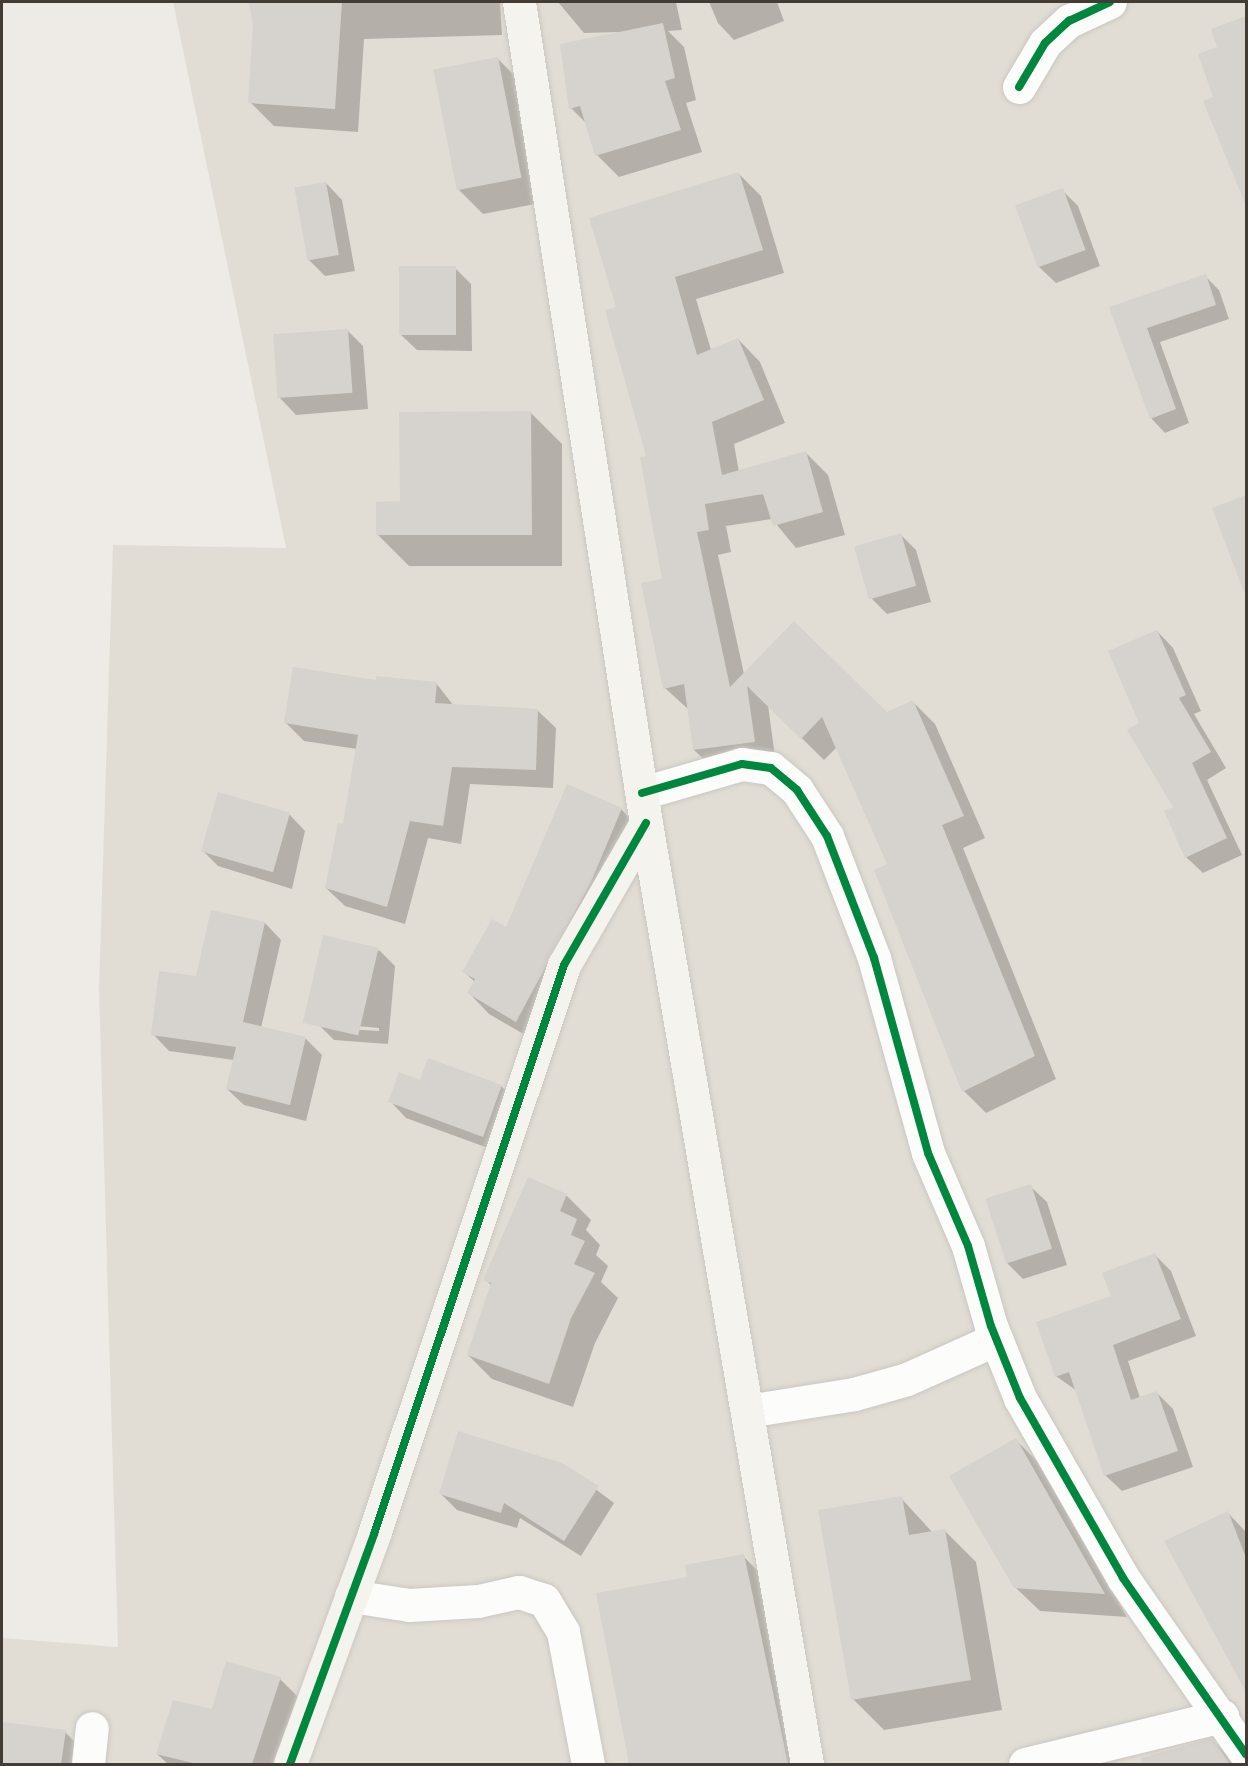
<!DOCTYPE html>
<html>
<head>
<meta charset="utf-8">
<style>
  body { margin:0 }
  #map { position:relative; width:1248px; height:1766px; overflow:hidden; background:#eeebe6; font-family:Signika,sans-serif }
  div>[style] { position:absolute }
  .residential>* { inset:0; background:#e1ddd4 }
  .shadow>* { inset:0; background:#0003 }
  .building>* { inset:0; background:#d6d2cd; transform-origin:0 0 }
  .roads { filter:drop-shadow(0 0 2px #cac7c2) drop-shadow(0 0 2px #cac7c2) }
  .street>* { height:33px; margin:-16.5px; padding:0 16.5px; transform-origin:16.5px; border-radius:16.5px; background:#fcfcfb }
  .secondary>* { height:33px; margin:-16.5px; padding:0 16.5px; transform-origin:16.5px; border-radius:16.5px; background:#f5f3ed }
  .cycleway>* { height:8px; margin:-4px; padding:0 4px; transform-origin:4px; border-radius:4px; background:#00873e }
  span { translate:-50% -50%; white-space:nowrap; text-align:center; line-height:1.15; -webkit-text-stroke:4.5px #fff; paint-order:stroke }
  .frame { position:absolute; inset:0; border:3px solid #423c34; pointer-events:none }
</style>
</head>
<body>
<div id="map">
  <div class="residential">
    <div style="clip-path:polygon(173px 2px,1246px 2px,1246px 1764px,2px 1764px,2px 1638px,118px 1647px,99px 988px,113px 545px,286px 548px)"></div>
  </div>
  <div class="shadow">
    <div style="clip-path:polygon(251px 2px,500px 2px,502px 35px,364px 39px,358px 132px,274px 126px,250px 102px,255px 26px)"></div>
    <div style="clip-path:polygon(558px 2px,676px 2px,682px 30px,668px 31px,684px 47px,696px 100px,686px 103px,702px 152px,619px 177px,597px 155px,587px 124px,571px 108px,619px 32px,584px 33px)"></div>
    <div style="clip-path:polygon(709px 2px,777px 2px,784px 21px,734px 40px,718px 23px)"></div>
    <div style="clip-path:polygon(1246px 18px,1246px 190px,1237px 180px,1215px 98px,1219px 48px,1213px 30px)"></div>
    <div style="clip-path:polygon(497px 58px,521px 82px,545px 202px,483px 214px,459px 190px)"></div>
    <div style="clip-path:polygon(739px 174px,761px 196px,784px 273px,696px 299px,711px 350px,738px 339px,760px 362px,785px 423px,734px 444px,739px 472px,806px 453px,828px 475px,845px 535px,796px 548px,772px 519px,726px 526px,731px 552px,718px 555px,744px 674px,886px 713px,913px 702px,935px 724px,985px 838px,963px 848px,1056px 1079px,986px 1113px,964px 1091px,889px 864px,837px 747px,824px 760px,768px 705px,776px 764px,717px 772px,694px 750px,689px 710px,665px 688px,663px 580px,648px 457px,618px 308px)"></div>
    <div style="clip-path:polygon(326px 183px,342px 200px,355px 271px,325px 276px,309px 260px)"></div>
    <div style="clip-path:polygon(1062px 190px,1078px 206px,1100px 266px,1056px 283px,1039px 267px,1017px 206px)"></div>
    <div style="clip-path:polygon(455px 268px,471px 284px,472px 351px,417px 350px,400px 334px)"></div>
    <div style="clip-path:polygon(1205px 276px,1219px 290px,1229px 319px,1160px 342px,1189px 423px,1165px 433px,1151px 418px,1111px 308px)"></div>
    <div style="clip-path:polygon(347px 330px,363px 346px,368px 409px,296px 415px,280px 398px)"></div>
    <div style="clip-path:polygon(530px 412px,562px 444px,562px 566px,409px 566px,378px 535px)"></div>
    <div style="clip-path:polygon(1246px 497px,1246px 577px,1235px 565px,1214px 509px)"></div>
    <div style="clip-path:polygon(900px 534px,916px 550px,931px 602px,887px 614px,871px 598px)"></div>
    <div style="clip-path:polygon(1157px 631px,1173px 648px,1201px 711px,1194px 714px,1226px 768px,1207px 780px,1242px 855px,1203px 873px,1186px 857px,1175px 808px,1141px 724px)"></div>
    <div style="clip-path:polygon(377px 682px,436px 683px,454px 706px,537px 710px,556px 728px,553px 788px,470px 784px,461px 844px,428px 838px,405px 924px,345px 906px,326px 888px,345px 826px,357px 749px,304px 741px,286px 723px)"></div>
    <div style="clip-path:polygon(621px 809px,642px 830px,537px 1042px,489px 1014px,469px 993px,475px 982px,464px 972px)"></div>
    <div style="clip-path:polygon(289px 814px,305px 831px,292px 889px,218px 866px,202px 850px)"></div>
    <div style="clip-path:polygon(265px 923px,281px 940px,261px 1028px,306px 1039px,322px 1055px,306px 1121px,244px 1105px,227px 1089px,234px 1060px,169px 1051px,153px 1034px,198px 978px)"></div>
    <div style="clip-path:polygon(evenodd,379px 950px,395px 966px,388px 1044px,334px 1040px,318px 1024px,379px 950px,333px 1024px,379px 1028px,379px 1031px,333px 1028px,333px 1024px)"></div>
    <div style="clip-path:polygon(420px 1082px,501px 1086px,517px 1102px,499px 1152px,406px 1118px,390px 1101px)"></div>
    <div style="clip-path:polygon(528px 1179px,567px 1196px,591px 1220px,586px 1230px,600px 1245px,596px 1255px,608px 1266px,601px 1282px,618px 1298px,595px 1343px,573px 1407px,492px 1379px,468px 1355px,492px 1286px,485px 1279px)"></div>
    <div style="clip-path:polygon(1030px 1186px,1047px 1202px,1067px 1265px,1023px 1279px,1007px 1263px)"></div>
    <div style="clip-path:polygon(1155px 1255px,1171px 1271px,1196px 1336px,1128px 1361px,1140px 1398px,1157px 1393px,1173px 1409px,1193px 1467px,1122px 1491px,1105px 1475px,1077px 1391px,1056px 1376px,1113px 1297px)"></div>
    <div style="clip-path:polygon(1016px 1440px,1040px 1464px,1127px 1617px,1040px 1611px,1015px 1587px)"></div>
    <div style="clip-path:polygon(562px 1464px,614px 1503px,581px 1556px,520px 1518px,517px 1528px,457px 1510px,441px 1494px)"></div>
    <div style="clip-path:polygon(901px 1498px,933px 1533px,945px 1531px,976px 1562px,1002px 1710px,884px 1730px,853px 1699px)"></div>
    <div style="clip-path:polygon(1228px 1513px,1246px 1532px,1246px 1688px,1245px 1687px)"></div>
    <div style="clip-path:polygon(743px 1556px,779px 1592px,815px 1764px,630px 1764px,598px 1595px,688px 1578px)"></div>
    <div style="clip-path:polygon(280px 1679px,304px 1703px,284px 1764px,168px 1764px,157px 1754px,213px 1711px)"></div>
    <div style="clip-path:polygon(2px 1724px,65px 1732px,89px 1756px,88px 1764px,2px 1764px)"></div>
    <div style="clip-path:polygon(1211px 1739px,1236px 1764px,1175px 1764px,1171px 1750px)"></div>
  </div>
  <div class="building">
    <div style="clip-path:polygon(249px 2px,342px 2px,335px 109px,248px 103px,253px 26px)"></div>
    <div style="clip-path:polygon(1246px 16px,1246px 206px,1203px 101px,1213px 97px,1198px 54px,1217px 47px,1211px 29px)"></div>
    <div style="clip-path:polygon(663px 23px,675px 78px,665px 81px,681px 130px,595px 156px,580px 106px,569px 109px,560px 44px)"></div>
    <div style="left:498px;top:57px;width:123px;height:66px;rotate:79deg"></div>
    <div style="clip-path:polygon(739px 172px,763px 250px,675px 277px,697px 355px,738px 338px,764px 400px,712px 422px,722px 475px,806px 451px,823px 512px,773px 526px,763px 494px,705px 504px,709px 530px,697px 532px,730px 687px,794px 621px,887px 712px,913px 700px,964px 816px,942px 825px,1035px 1056px,962px 1092px,874px 870px,887px 864px,822px 717px,801px 739px,747px 686px,755px 742px,693px 750px,684px 684px,663px 689px,641px 583px,662px 579px,640px 457px,646px 456px,605px 310px,616px 307px,589px 218px)"></div>
    <div style="left:326px;top:182px;width:74px;height:32px;rotate:80deg"></div>
    <div style="left:1063px;top:188px;width:66px;height:51px;rotate:70deg"></div>
    <div style="left:399px;top:266px;width:57px;height:69px"></div>
    <div style="clip-path:polygon(1206px 274px,1216px 305px,1147px 328px,1176px 409px,1150px 419px,1109px 307px)"></div>
    <div style="left:348px;top:329px;width:64px;height:75px;rotate:86deg"></div>
    <div style="clip-path:polygon(531px 411px,532px 535px,376px 535px,376px 502px,400px 501px,399px 412px)"></div>
    <div style="clip-path:polygon(1246px 495px,1246px 591px,1244px 592px,1212px 508px)"></div>
    <div style="left:901px;top:533px;width:55px;height:49px;rotate:74deg"></div>
    <div style="clip-path:polygon(1157px 630px,1186px 695px,1179px 698px,1211px 752px,1192px 763px,1227px 838px,1185px 858px,1164px 811px,1173px 807px,1127px 730px,1139px 723px,1108px 651px)"></div>
    <div style="clip-path:polygon(293px 667px,376px 680px,376px 676px,437px 682px,435px 703px,538px 709px,536px 770px,452px 767px,443px 826px,410px 821px,387px 907px,325px 888px,338px 823px,343px 824px,358px 735px,284px 723px)"></div>
    <div style="clip-path:polygon(567px 784px,622px 808px,591px 882px,516px 1022px,467px 993px,475px 979px,462px 972px,492px 919px,506px 927px)"></div>
    <div style="left:218px;top:792px;width:75px;height:62px;rotate:16deg"></div>
    <div style="clip-path:polygon(211px 910px,265px 922px,243px 1022px,306px 1037px,290px 1105px,226px 1089px,236px 1047px,151px 1035px,159px 971px,196px 976px)"></div>
    <div style="left:323px;top:935px;width:57px;height:90px;rotate:13deg"></div>
    <div style="clip-path:polygon(428px 1058px,502px 1085px,483px 1137px,388px 1102px,399px 1072px,420px 1080px)"></div>
    <div style="clip-path:polygon(528px 1177px,567px 1194px,560px 1211px,577px 1219px,571px 1235px,585px 1241px,574px 1264px,595px 1273px,571px 1318px,549px 1384px,467px 1355px,491px 1283px,483px 1280px)"></div>
    <div style="left:1031px;top:1184px;width:68px;height:48px;rotate:72deg"></div>
    <div style="clip-path:polygon(1155px 1253px,1181px 1319px,1113px 1345px,1131px 1400px,1157px 1391px,1178px 1451px,1104px 1476px,1069px 1372px,1055px 1377px,1036px 1322px,1111px 1296px,1102px 1273px)"></div>
    <div style="clip-path:polygon(458px 1431px,562px 1463px,599px 1486px,564px 1541px,504px 1503px,501px 1513px,439px 1494px)"></div>
    <div style="clip-path:polygon(1016px 1438px,1105px 1594px,1014px 1588px,949px 1476px)"></div>
    <div style="clip-path:polygon(902px 1496px,909px 1535px,945px 1529px,971px 1680px,851px 1700px,818px 1510px)"></div>
    <div style="clip-path:polygon(1228px 1511px,1246px 1558px,1246px 1692px,1164px 1541px)"></div>
    <div style="clip-path:polygon(744px 1554px,788px 1764px,629px 1764px,596px 1593px,687px 1577px,685px 1565px)"></div>
    <div style="clip-path:polygon(226px 1661px,281px 1677px,252px 1764px,197px 1764px,156px 1754px,173px 1700px,212px 1709px)"></div>
    <div style="clip-path:polygon(2px 1722px,66px 1730px,61px 1764px,2px 1764px)"></div>
    <div style="clip-path:polygon(1212px 1738px,1230px 1764px,1142px 1764px,1141px 1758px)"></div>
  </div>
  <div class="roads">
    <div class="street">
      <div style="left:1019px;top:87px;width:51px;rotate:-59.4deg"></div>
      <div style="left:1045px;top:43px;width:33px;rotate:-43deg"></div>
      <div style="left:1069px;top:21px;width:45px;rotate:-24.9deg"></div>
      <div style="left:642px;top:793px;width:104px;rotate:-16.2deg"></div>
      <div style="left:742px;top:764px;width:29px;rotate:8deg"></div>
      <div style="left:771px;top:768px;width:34px;rotate:40deg"></div>
      <div style="left:797px;top:790px;width:55px;rotate:56.9deg"></div>
      <div style="left:827px;top:836px;width:131px;rotate:68.9deg"></div>
      <div style="left:874px;top:958px;width:202px;rotate:74.5deg"></div>
      <div style="left:928px;top:1153px;width:101px;rotate:66.7deg"></div>
      <div style="left:968px;top:1246px;width:83px;rotate:74deg"></div>
      <div style="left:991px;top:1326px;width:78px;rotate:68.1deg"></div>
      <div style="left:1020px;top:1398px;width:207px;rotate:60.2deg"></div>
      <div style="left:1123px;top:1578px;width:215px;rotate:55.1deg"></div>
      <div style="left:747px;top:1411px;width:108px;rotate:-9deg"></div>
      <div style="left:854px;top:1394px;width:55px;rotate:-15.8deg"></div>
      <div style="left:907px;top:1379px;width:98px;rotate:-24.2deg"></div>
      <div style="left:351px;top:1596px;width:59px;rotate:8.8deg"></div>
      <div style="left:409px;top:1605px;width:69px;rotate:-3.3deg"></div>
      <div style="left:478px;top:1601px;width:42px;rotate:-12.4deg"></div>
      <div style="left:519px;top:1592px;width:26px;rotate:18deg"></div>
      <div style="left:544px;top:1600px;width:37px;rotate:59deg"></div>
      <div style="left:563px;top:1632px;width:134px;rotate:79.3deg"></div>
      <div style="left:88px;top:1764px;width:36px;rotate:-84deg"></div>
      <div style="left:1025px;top:1764px;width:203px;rotate:-13.7deg"></div>
    </div>
    <div class="secondary">
      <div style="left:519px;top:2px;width:831px;rotate:81.21deg"></div>
      <div style="left:646px;top:823px;width:955px;rotate:80.29deg"></div>
      <div style="left:290px;top:1764px;width:245px;rotate:-69.9deg"></div>
      <div style="left:374px;top:1534px;width:600px;rotate:-71.53deg"></div>
      <div style="left:564px;top:965px;width:164px;rotate:-60deg"></div>
    </div>
  </div>
  <div class="cycleway">
    <div style="left:1019px;top:87px;width:51px;rotate:-59.4deg"></div>
    <div style="left:1045px;top:43px;width:33px;rotate:-43deg"></div>
    <div style="left:1069px;top:21px;width:45px;rotate:-24.9deg"></div>
    <div style="left:642px;top:793px;width:104px;rotate:-16.2deg"></div>
    <div style="left:742px;top:764px;width:29px;rotate:8deg"></div>
    <div style="left:771px;top:768px;width:34px;rotate:40deg"></div>
    <div style="left:797px;top:790px;width:55px;rotate:56.9deg"></div>
    <div style="left:827px;top:836px;width:131px;rotate:68.9deg"></div>
    <div style="left:874px;top:958px;width:202px;rotate:74.5deg"></div>
    <div style="left:928px;top:1153px;width:101px;rotate:66.7deg"></div>
    <div style="left:968px;top:1246px;width:83px;rotate:74deg"></div>
    <div style="left:991px;top:1326px;width:78px;rotate:68.1deg"></div>
    <div style="left:1020px;top:1398px;width:207px;rotate:60.2deg"></div>
    <div style="left:1123px;top:1578px;width:215px;rotate:55.1deg"></div>
    <div style="left:290px;top:1764px;width:245px;rotate:-69.9deg"></div>
    <div style="left:374px;top:1534px;width:600px;rotate:-71.53deg"></div>
    <div style="left:564px;top:965px;width:164px;rotate:-60deg"></div>
  </div>
  <div class="frame"></div>
</div>
</body>
</html>
